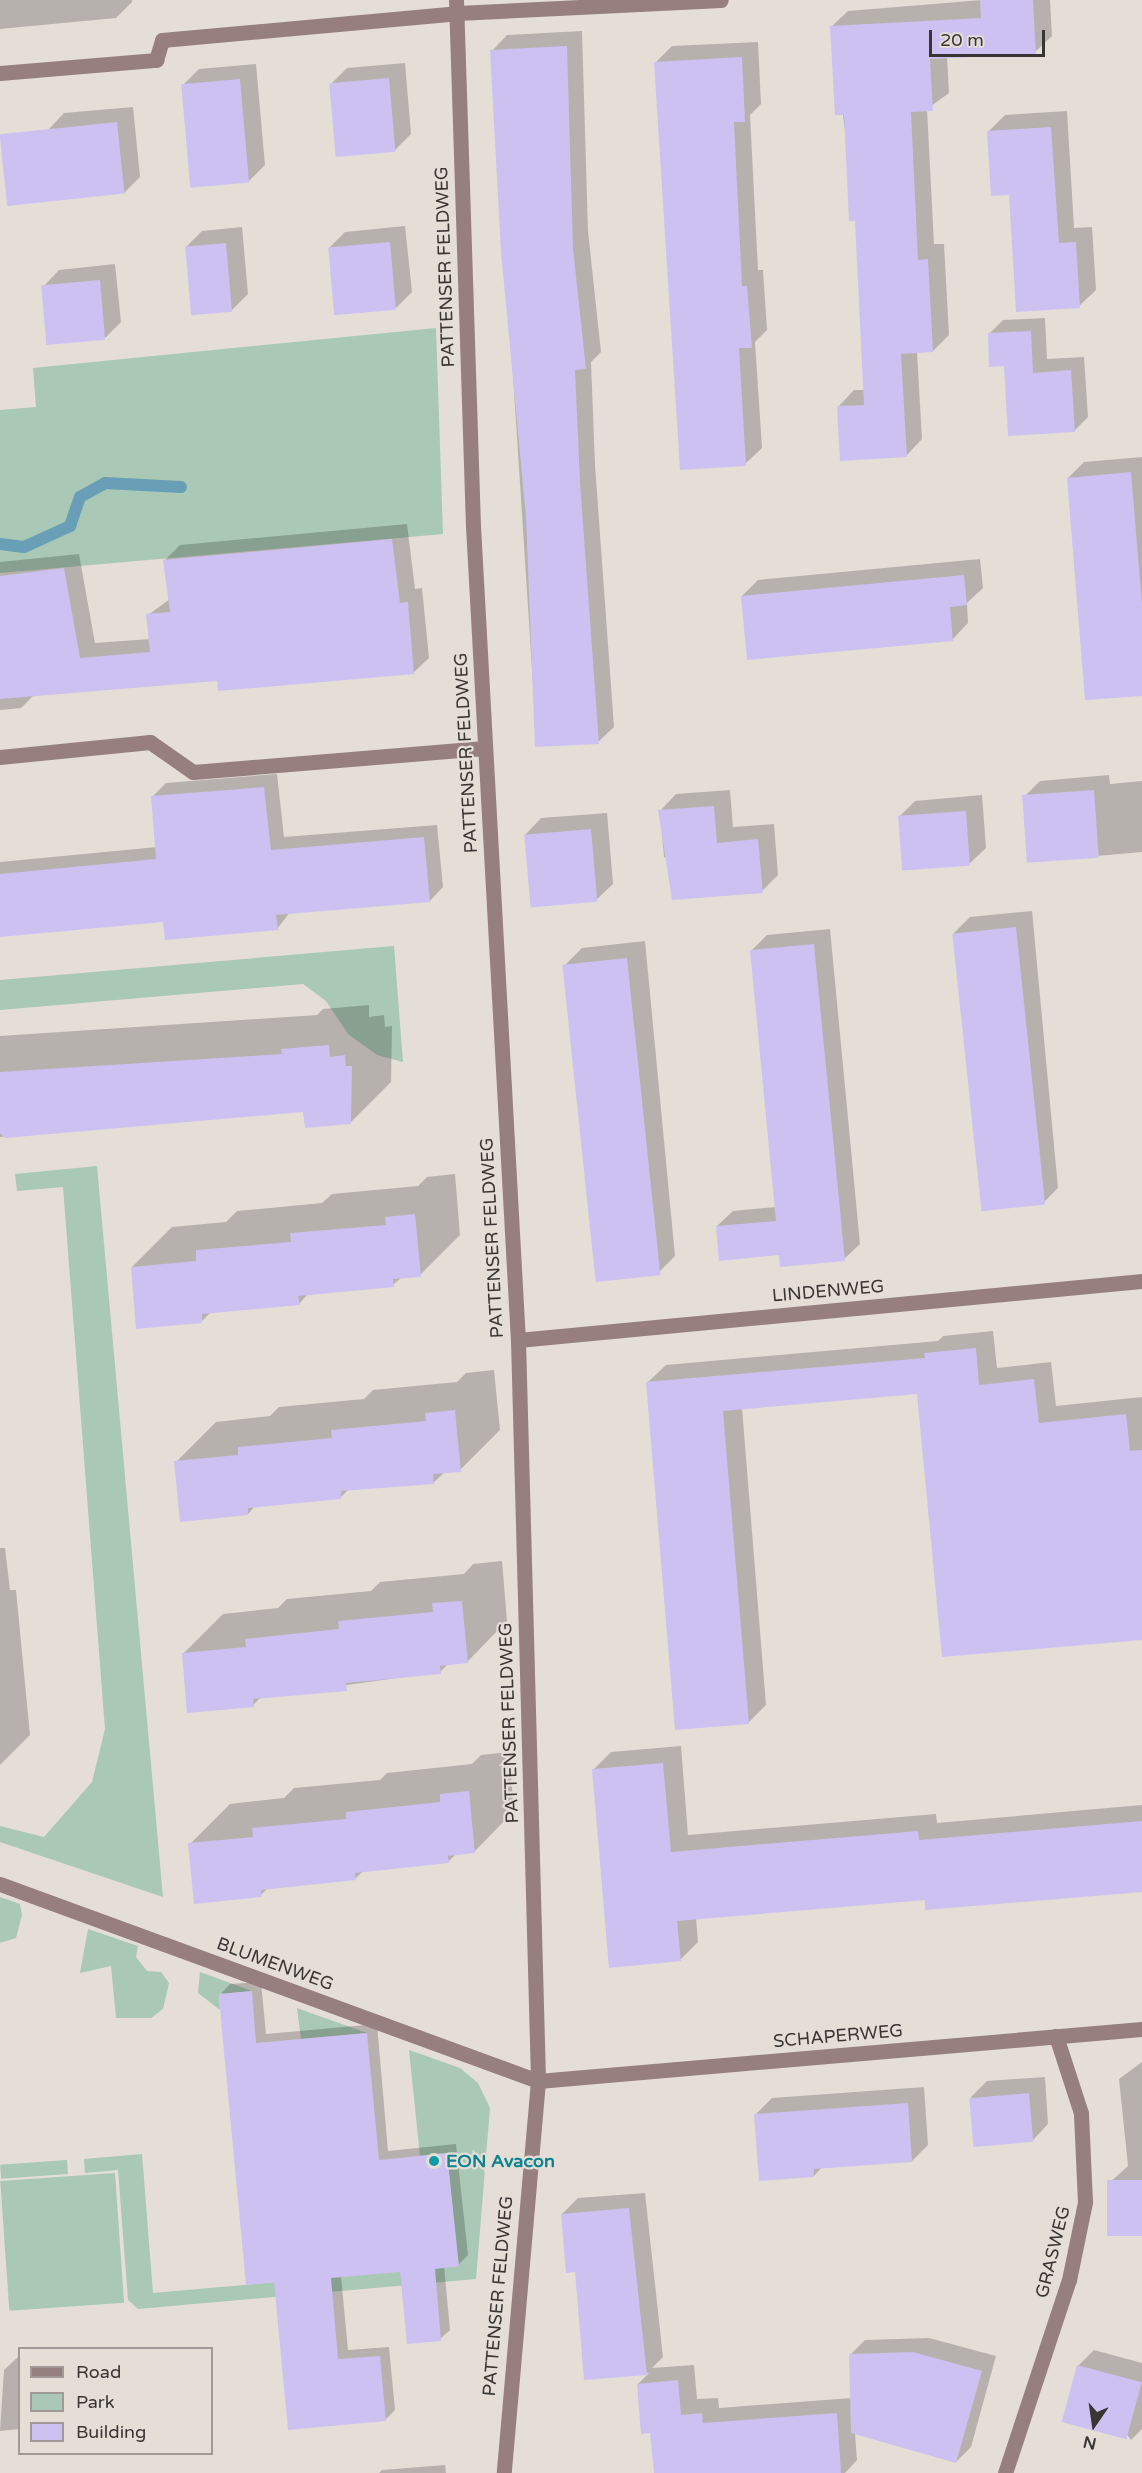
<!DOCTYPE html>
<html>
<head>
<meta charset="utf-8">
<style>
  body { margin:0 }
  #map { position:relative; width:1142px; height:2473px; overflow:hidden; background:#e4ded7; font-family:"Varela Round",sans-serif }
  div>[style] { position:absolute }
  .green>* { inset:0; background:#a9c8b5; transform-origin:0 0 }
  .shadow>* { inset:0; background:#0003 }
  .stream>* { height:12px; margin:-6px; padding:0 6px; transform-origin:6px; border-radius:6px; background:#689fb6 }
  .building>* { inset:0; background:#ccc1f1; transform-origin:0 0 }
  .minor>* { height:15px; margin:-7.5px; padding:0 7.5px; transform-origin:7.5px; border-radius:7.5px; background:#977e7f }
  .dots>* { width:16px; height:16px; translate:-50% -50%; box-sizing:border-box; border:3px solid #e4ded7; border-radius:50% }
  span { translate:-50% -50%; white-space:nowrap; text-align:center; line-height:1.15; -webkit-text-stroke:4.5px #e4ded7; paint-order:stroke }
  .street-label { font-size:18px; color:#383533 }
  .culture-label { font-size:18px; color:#0d838f; font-weight:700 }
  .left { translate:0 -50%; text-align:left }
  .legend { position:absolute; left:18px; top:2347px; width:195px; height:108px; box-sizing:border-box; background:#e4ded7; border:2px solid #9f9a95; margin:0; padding:8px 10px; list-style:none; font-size:18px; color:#383533 }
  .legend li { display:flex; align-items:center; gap:12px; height:30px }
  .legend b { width:30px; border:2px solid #9f9a95 }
  .north { position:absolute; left:1064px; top:2395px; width:60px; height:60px; -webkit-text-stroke:4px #e4ded7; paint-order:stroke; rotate:193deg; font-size:16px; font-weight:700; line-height:24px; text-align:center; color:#383533 }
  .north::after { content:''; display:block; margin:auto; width:21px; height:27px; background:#383533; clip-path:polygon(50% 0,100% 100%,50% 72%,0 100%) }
  .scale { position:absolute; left:929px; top:30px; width:116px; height:27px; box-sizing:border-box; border:3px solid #383533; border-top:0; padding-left:8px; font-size:18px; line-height:21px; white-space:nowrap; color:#383533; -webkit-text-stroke:4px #e4ded7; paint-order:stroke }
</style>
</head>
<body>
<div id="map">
  <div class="green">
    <div style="clip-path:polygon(436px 328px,443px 534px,0 573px,0 410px,36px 407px,33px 368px)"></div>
    <div style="clip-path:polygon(394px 946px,403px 1062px,377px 1055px,348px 1034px,326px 1001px,303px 984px,0 1010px,0 980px)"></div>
    <div style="clip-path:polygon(97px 1166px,163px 1897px,0 1842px,0 1826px,44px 1837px,92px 1782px,105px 1729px,63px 1187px,17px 1191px,15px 1174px)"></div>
    <div style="clip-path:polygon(0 1897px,20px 1904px,22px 1915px,16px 1938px,0 1943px)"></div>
    <div style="clip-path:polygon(88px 1929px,138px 1946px,136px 1957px,147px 1971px,161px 1972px,169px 1983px,163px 2009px,151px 2018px,116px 2018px,111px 1966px,80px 1973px)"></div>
    <div style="clip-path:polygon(200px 1972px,252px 1991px,219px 1994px,220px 2010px,198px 1993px)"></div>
    <div style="clip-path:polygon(297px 2008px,367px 2033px,301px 2039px)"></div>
    <div style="clip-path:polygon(409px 2050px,460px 2068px,478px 2083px,490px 2108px,476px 2279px,138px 2309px,128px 2300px,118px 2170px,85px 2173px,84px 2159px,142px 2154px,153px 2293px,458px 2266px,447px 2153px,420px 2156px)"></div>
    <div style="left:67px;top:2160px;width:14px;height:67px;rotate:86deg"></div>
    <div style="left:115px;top:2173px;width:130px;height:115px;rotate:86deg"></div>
  </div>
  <div class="shadow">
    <div style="clip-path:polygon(0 0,132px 0,132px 2px,116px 18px,0 29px)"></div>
    <div style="clip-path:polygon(982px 0,1050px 0,1052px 36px,1035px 52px,947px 57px,949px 93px,927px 109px,934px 244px,944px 244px,949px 335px,933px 351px,917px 352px,922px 439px,906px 456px,838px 407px,854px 390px,865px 390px,857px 219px,831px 27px,848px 11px)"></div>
    <div style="clip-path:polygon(582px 31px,588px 231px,601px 352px,591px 362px,595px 465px,614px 727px,598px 742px,537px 746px,492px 51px,507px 35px)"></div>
    <div style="clip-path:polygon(758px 42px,761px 104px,750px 115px,758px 270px,763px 270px,767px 330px,755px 342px,762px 448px,745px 464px,656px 62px,672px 46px)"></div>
    <div style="clip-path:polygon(405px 63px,411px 134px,395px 150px,331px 84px,347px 68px)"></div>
    <div style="clip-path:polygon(256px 64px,265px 165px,249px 181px,183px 85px,199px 69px)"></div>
    <div style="clip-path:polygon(133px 107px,140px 177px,124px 193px,48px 130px,64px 113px)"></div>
    <div style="clip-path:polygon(1067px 111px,1074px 228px,1092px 227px,1096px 290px,1079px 306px,989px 131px,1005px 115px)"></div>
    <div style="clip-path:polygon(405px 226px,412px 292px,396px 308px,329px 248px,345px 232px)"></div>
    <div style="clip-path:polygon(242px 227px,248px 294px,232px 310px,186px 247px,202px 231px)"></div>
    <div style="clip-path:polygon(115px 264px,121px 322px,105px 338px,43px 287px,59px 270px)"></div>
    <div style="clip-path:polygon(1045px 318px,1047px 359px,1084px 357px,1088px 417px,1074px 431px,1005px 365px,989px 334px,1003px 320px)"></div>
    <div style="clip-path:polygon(1142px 457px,1142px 694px,1068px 478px,1084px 462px)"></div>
    <div style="clip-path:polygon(407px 524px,415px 589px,422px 588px,429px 658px,413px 673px,219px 679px,35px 694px,21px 708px,0 710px,0 562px,79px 554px,95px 643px,150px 639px,148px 615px,170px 599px,165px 560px,180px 545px)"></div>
    <div style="clip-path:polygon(980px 559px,983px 588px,967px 603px,968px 623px,952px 640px,742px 596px,758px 580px)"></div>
    <div style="clip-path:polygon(277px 774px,284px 837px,437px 825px,443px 887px,430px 901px,290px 912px,277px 929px,164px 920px,0 936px,0 862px,157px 847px,152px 797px,166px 783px)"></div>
    <div style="clip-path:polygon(1109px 775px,1110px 784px,1142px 781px,1142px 852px,1029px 862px,1024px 797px,1040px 781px)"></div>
    <div style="clip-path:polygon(730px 790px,733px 827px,774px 824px,778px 875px,762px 891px,664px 857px,660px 811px,676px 794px)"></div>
    <div style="clip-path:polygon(982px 795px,986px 848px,969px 864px,899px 817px,915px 801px)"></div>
    <div style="clip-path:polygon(607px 813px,613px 884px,596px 900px,525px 835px,541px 818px)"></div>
    <div style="clip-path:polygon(1032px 911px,1058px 1188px,1042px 1204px,954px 933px,970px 917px)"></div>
    <div style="clip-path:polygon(830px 929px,860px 1244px,844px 1259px,781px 1254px,717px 1226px,733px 1211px,776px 1207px,751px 951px,767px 935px)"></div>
    <div style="clip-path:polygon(645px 941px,675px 1256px,657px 1274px,564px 966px,582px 948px)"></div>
    <div style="clip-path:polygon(369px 1005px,369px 1017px,384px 1015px,385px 1027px,392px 1026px,391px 1082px,351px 1122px,304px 1110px,0 1137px,0 1036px,317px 1015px,323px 1009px)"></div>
    <div style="clip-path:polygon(455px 1174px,460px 1235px,420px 1275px,402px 1277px,393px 1285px,309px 1293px,299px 1304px,211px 1312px,201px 1322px,132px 1267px,172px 1227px,226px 1222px,237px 1211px,322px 1203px,332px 1194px,418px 1186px,427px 1177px)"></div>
    <div style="clip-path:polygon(993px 1331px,997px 1368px,1051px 1362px,1056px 1406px,1142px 1397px,1142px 1636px,919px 1392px,742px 1408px,766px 1705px,748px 1723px,648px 1382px,666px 1365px,938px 1341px,943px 1336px)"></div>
    <div style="clip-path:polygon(494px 1370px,500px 1430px,460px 1470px,445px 1472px,433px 1483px,349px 1489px,341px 1497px,256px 1505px,248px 1514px,176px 1462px,216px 1422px,270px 1416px,279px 1407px,364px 1399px,373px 1390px,457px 1382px,466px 1373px)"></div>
    <div style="clip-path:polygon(0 1548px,5px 1548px,10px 1590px,16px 1590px,30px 1735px,0 1765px)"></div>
    <div style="clip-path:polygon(502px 1561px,507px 1621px,467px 1662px,449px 1663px,440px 1672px,261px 1697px,253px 1705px,183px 1654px,223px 1614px,278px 1608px,287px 1599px,371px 1591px,380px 1582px,464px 1574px,473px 1564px)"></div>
    <div style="clip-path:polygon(681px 1746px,688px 1835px,936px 1814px,937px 1823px,1142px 1805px,1142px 1890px,926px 1898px,696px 1918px,698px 1942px,680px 1960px,593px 1770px,611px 1752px)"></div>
    <div style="clip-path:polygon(509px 1752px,514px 1811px,474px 1852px,456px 1854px,448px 1862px,364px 1870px,355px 1879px,269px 1887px,261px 1895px,190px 1844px,230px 1804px,284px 1798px,294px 1788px,380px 1780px,387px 1773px,472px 1764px,481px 1755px)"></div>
    <div style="clip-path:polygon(261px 1982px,266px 2034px,377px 2024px,388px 2151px,456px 2144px,468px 2255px,458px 2265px,444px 2266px,450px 2330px,440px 2339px,401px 2271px,341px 2276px,348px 2350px,389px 2347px,395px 2410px,385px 2420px,276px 2281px,221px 1994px,230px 1984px)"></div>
    <div style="clip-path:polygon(1142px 2062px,1142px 2235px,1109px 2183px,1128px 2166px,1119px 2079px)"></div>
    <div style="clip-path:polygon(1045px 2077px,1048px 2124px,1032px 2141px,971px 2097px,987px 2081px)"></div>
    <div style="clip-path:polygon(924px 2087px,928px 2145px,912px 2161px,822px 2167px,814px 2176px,756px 2114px,772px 2098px)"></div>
    <div style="clip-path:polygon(645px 2193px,663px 2357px,652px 2368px,694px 2365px,697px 2399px,718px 2398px,719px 2408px,852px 2398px,850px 2355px,865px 2340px,929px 2338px,996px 2356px,971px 2447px,956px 2462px,855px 2433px,857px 2460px,845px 2473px,655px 2473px,652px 2431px,638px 2384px,649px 2373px,586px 2378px,577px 2270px,562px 2214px,578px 2198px)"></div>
    <div style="clip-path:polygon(1094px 2350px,1142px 2363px,1142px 2429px,1131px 2440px,1078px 2366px)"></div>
    <div style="clip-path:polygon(20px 2355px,20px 2429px,0 2431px,4px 2370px)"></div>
    <div style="clip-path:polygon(445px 2465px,446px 2473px,379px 2473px,382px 2470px)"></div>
  </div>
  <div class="stream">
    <div style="left:0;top:544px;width:24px;rotate:7deg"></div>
    <div style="left:24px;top:547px;width:51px;rotate:-24.5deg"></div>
    <div style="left:70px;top:526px;width:31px;rotate:-71deg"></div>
    <div style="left:80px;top:497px;width:29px;rotate:-29deg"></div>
    <div style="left:105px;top:483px;width:76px;rotate:3deg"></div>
  </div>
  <div class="building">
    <div style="clip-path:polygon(980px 0,1033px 0,1036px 54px,930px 59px,933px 111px,911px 112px,918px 260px,928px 259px,933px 352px,901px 354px,907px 457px,840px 461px,837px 406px,864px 405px,855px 221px,849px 221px,844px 115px,835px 115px,830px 26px,981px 18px)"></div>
    <div style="clip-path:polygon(567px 46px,573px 248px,586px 369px,575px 370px,580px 482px,599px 744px,535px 747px,526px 517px,501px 252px,490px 50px)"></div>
    <div style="clip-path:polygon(742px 57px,745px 122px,734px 122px,742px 286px,747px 286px,752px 348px,739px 348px,746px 466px,680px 470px,654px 62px)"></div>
    <div style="left:389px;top:78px;width:74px;height:60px;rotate:85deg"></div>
    <div style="left:240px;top:79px;width:104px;height:59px;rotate:85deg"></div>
    <div style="left:117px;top:122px;width:72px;height:118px;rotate:84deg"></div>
    <div style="clip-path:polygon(1051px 127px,1059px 243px,1076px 242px,1080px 308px,1016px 312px,1009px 195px,991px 196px,987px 131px)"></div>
    <div style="left:390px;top:242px;width:68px;height:62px;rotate:85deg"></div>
    <div style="left:226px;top:243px;width:69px;height:41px;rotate:85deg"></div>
    <div style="left:100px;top:280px;width:60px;height:59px;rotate:85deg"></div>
    <div style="clip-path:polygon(1031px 331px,1033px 373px,1071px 370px,1075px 432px,1008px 436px,1004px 366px,989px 367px,988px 333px)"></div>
    <div style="clip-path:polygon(1131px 472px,1142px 604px,1142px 696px,1085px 700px,1067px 478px)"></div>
    <div style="clip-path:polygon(392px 539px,400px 603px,408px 602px,414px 674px,218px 691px,217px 681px,0 699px,0 576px,64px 568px,80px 658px,150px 652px,146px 614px,170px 612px,163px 560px)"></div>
    <div style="clip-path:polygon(964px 575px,967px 605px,950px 607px,953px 641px,747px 660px,741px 596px)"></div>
    <div style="clip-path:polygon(264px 787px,271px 850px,424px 837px,430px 902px,276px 915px,278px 930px,165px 940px,163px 922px,0 937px,0 874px,156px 859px,151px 796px)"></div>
    <div style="left:1094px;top:790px;width:68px;height:72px;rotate:86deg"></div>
    <div style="clip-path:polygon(714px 806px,717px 843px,758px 839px,763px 893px,672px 900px,658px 810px)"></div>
    <div style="left:966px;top:811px;width:55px;height:68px;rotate:86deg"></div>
    <div style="left:591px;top:829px;width:73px;height:67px;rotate:85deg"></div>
    <div style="left:1016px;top:927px;width:279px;height:64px;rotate:84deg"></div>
    <div style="clip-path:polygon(814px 944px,845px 1261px,780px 1267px,779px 1255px,719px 1261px,716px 1226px,776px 1221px,750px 950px)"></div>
    <div style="left:627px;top:958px;width:319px;height:65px;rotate:84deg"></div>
    <div style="clip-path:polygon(329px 1045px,330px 1057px,345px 1055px,346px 1066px,352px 1066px,351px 1124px,305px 1128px,303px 1112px,5px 1138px,0 1133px,0 1072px,282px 1054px,281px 1049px)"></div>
    <div style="clip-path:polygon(415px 1214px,421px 1277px,393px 1279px,394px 1287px,298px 1296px,300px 1305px,202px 1314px,202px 1323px,136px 1329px,131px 1267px,196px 1261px,196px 1250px,291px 1242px,290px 1233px,386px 1225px,385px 1217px)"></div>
    <div style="clip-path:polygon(976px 1348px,979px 1385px,1034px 1379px,1039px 1423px,1126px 1414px,1130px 1451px,1142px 1450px,1142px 1640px,942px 1657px,917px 1394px,723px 1411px,749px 1724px,675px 1730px,646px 1382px,925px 1358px,924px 1353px)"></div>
    <div style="clip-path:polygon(455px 1410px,461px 1472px,433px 1474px,434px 1484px,341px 1491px,341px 1499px,248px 1508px,248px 1515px,180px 1522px,174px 1461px,238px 1455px,238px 1447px,332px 1438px,331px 1430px,426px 1421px,425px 1413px)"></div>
    <div style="clip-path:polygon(462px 1601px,468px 1663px,440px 1666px,441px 1674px,346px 1683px,347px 1691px,253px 1699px,254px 1707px,187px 1713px,182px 1653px,246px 1647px,245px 1639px,339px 1629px,338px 1621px,433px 1612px,432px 1603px)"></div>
    <div style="clip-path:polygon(663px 1763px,671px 1852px,918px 1831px,919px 1840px,1142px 1821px,1142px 1892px,925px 1910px,925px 1900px,677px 1921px,681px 1961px,609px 1968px,592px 1769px)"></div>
    <div style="clip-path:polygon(469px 1791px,475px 1853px,448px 1856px,449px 1863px,355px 1873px,356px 1880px,261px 1890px,262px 1897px,194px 1904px,188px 1843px,253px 1837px,252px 1828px,346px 1819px,346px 1812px,440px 1802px,440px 1794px)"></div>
    <div style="clip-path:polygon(252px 1991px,256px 2043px,367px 2033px,379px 2160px,447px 2153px,459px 2266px,435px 2269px,441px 2341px,407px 2344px,400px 2272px,331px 2278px,338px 2359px,380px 2356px,386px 2421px,288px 2430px,274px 2282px,246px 2285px,222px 2031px,219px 1994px)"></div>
    <div style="left:1029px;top:2093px;width:49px;height:60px;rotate:85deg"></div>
    <div style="clip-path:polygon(908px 2103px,912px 2162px,814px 2169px,814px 2177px,759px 2181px,754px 2114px)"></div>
    <div style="left:1142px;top:2180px;width:56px;height:35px;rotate:90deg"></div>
    <div style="clip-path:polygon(629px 2208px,647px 2375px,584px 2380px,575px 2272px,566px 2273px,561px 2214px)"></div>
    <div style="clip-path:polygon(913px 2352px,982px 2371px,956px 2463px,851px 2433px,849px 2354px)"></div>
    <div style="left:1077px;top:2365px;width:67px;height:59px;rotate:15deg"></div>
    <div style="clip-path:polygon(678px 2380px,681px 2415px,702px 2413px,703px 2423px,837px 2413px,841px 2473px,654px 2473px,650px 2433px,641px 2434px,637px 2384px)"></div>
  </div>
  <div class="minor">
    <div style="left:456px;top:0;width:526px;rotate:88.15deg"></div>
    <div style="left:473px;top:526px;width:815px;rotate:86.84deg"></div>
    <div style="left:518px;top:1340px;width:741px;rotate:88.45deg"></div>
    <div style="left:538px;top:2081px;width:393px;rotate:95deg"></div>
    <div style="left:0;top:73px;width:157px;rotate:-4.8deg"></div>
    <div style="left:156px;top:60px;width:21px;rotate:-73deg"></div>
    <div style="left:162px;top:40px;width:296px;rotate:-5.2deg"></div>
    <div style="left:457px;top:13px;width:264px;rotate:-2.8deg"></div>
    <div style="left:0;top:757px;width:151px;rotate:-5.7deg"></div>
    <div style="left:150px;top:742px;width:52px;rotate:34.9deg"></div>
    <div style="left:193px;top:772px;width:292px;rotate:-4.7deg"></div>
    <div style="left:518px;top:1340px;width:627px;rotate:-5.4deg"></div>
    <div style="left:0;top:1884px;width:573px;rotate:20.11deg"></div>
    <div style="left:538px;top:2081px;width:606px;rotate:-4.92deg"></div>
    <div style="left:1005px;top:2473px;width:203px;rotate:-71.7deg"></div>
    <div style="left:1069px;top:2280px;width:80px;rotate:-78.4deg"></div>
    <div style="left:1085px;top:2202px;width:89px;rotate:-92.6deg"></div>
    <div style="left:1081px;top:2113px;width:81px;rotate:-108deg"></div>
  </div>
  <div class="dots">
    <div style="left:434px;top:2161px;background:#0f9aa8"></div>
  </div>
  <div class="street-label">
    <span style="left:445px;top:267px;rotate:-92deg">PATTENSER FELDWEG</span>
    <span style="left:466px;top:753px;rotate:-93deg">PATTENSER FELDWEG</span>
    <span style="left:492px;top:1238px;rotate:-93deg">PATTENSER FELDWEG</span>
    <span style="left:828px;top:1291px;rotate:-5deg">LINDENWEG</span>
    <span style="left:509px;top:1723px;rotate:-92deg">PATTENSER FELDWEG</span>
    <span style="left:275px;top:1964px;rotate:20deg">BLUMENWEG</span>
    <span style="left:838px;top:2036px;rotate:-5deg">SCHAPERWEG</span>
    <span style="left:1053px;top:2252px;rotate:-76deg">GRASWEG</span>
    <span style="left:498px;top:2296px;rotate:-85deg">PATTENSER FELDWEG</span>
  </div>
  <div class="culture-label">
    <span class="left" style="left:446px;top:2161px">EON Avacon</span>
  </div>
  <ul class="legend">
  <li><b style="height:8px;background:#977e7f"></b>Road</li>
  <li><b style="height:16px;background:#a9c8b5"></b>Park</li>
  <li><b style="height:16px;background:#ccc1f1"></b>Building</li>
  </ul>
  <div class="north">N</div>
  <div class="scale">20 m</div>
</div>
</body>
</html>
